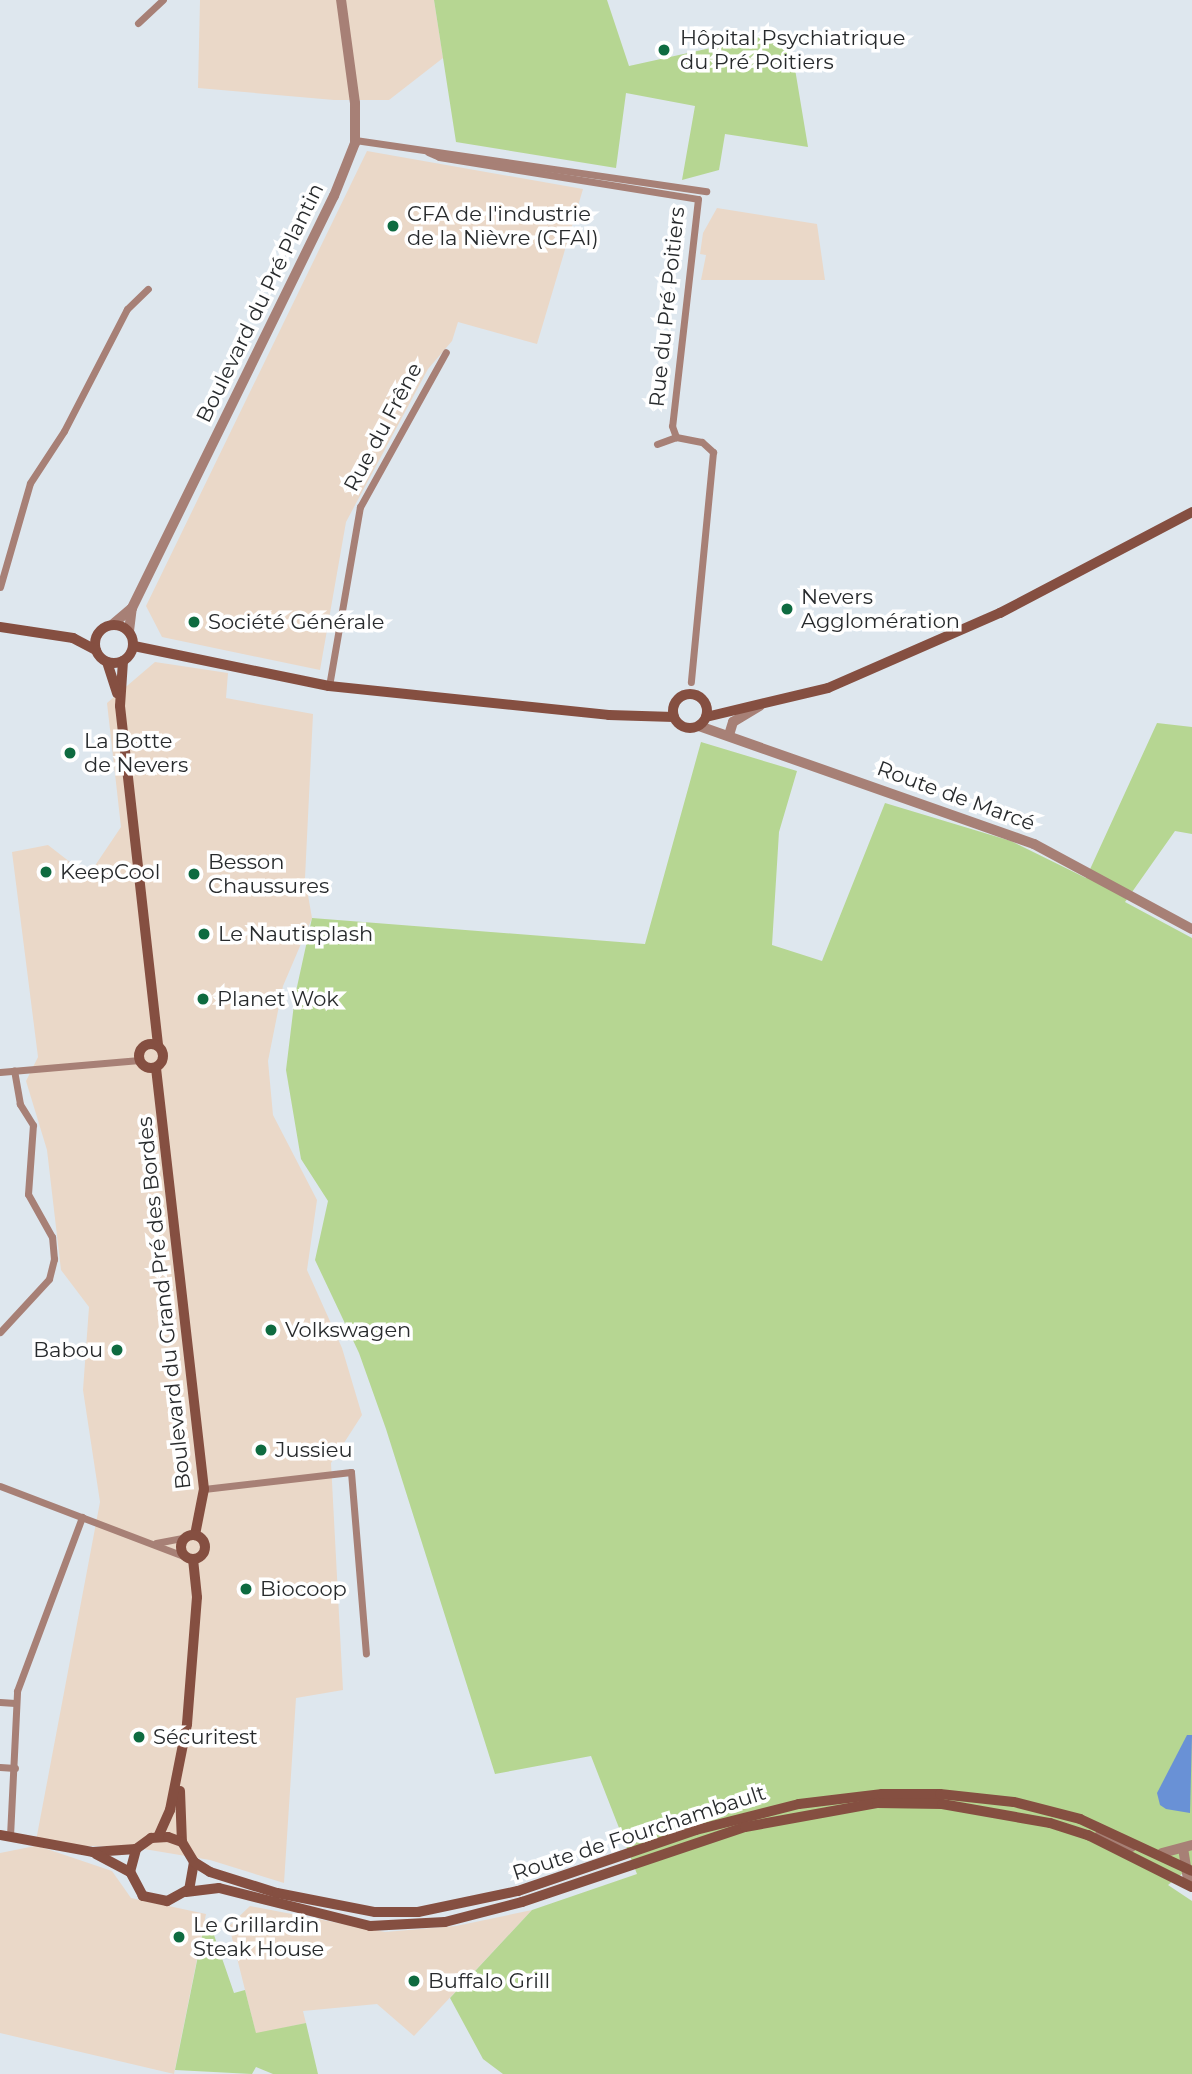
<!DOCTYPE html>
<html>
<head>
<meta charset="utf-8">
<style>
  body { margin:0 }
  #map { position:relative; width:1192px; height:2074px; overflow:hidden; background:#dee7ee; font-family:Montserrat,sans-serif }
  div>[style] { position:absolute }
  .commercial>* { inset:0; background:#ead8c8 }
  .green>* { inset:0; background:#b6d692 }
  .water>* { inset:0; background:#6991d6 }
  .minor>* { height:7px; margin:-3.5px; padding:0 3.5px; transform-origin:3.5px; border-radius:3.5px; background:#a78076 }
  .tertiary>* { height:10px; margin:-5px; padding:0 5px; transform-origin:5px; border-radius:5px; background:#a78076 }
  .secondary>* { height:10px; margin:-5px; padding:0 5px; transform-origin:5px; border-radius:5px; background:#854f41 }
  .secondary>.ring { margin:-5px; padding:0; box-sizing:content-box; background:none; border:10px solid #854f41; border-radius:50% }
  .dots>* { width:19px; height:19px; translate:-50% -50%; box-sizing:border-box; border:4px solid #fff; border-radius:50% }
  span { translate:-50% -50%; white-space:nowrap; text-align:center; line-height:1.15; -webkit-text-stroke:7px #fff; paint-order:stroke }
  .poi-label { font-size:21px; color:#282b2d }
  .left { translate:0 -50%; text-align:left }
  .right { translate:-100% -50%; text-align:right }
  .street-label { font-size:21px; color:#282b2d }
</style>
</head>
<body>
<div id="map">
  <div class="commercial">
    <div style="clip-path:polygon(200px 0,434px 0,443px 58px,389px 100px,334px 100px,198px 88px)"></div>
    <div style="clip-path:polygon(367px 151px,583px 189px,537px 344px,458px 322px,452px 341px,428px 369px,346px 522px,320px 670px,162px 637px,146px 606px)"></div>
    <div style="clip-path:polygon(717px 208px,817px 224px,825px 280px,701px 280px,706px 255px,700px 254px,703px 233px)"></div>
    <div style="clip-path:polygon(155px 662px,228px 673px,226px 698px,313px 714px,305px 878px,312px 918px,283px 986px,268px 1061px,273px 1115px,317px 1200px,307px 1270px,342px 1348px,362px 1415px,331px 1463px,343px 1690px,296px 1698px,284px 1883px,210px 1860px,126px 1846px,38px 1846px,112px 1871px,131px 1898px,206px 1914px,174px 2074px,0 2033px,0 1853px,35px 1846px,100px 1502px,83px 1390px,89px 1307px,61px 1270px,47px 1150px,26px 1081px,38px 1057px,12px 852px,48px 845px,88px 876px,121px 827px,107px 703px)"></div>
    <div style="clip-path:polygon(250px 1906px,385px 1932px,456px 1926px,532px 1910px,414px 2036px,377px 2004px,303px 2011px,306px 2023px,256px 2034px,229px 1926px)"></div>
  </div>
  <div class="green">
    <div style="clip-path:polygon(434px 0,607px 0,629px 66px,779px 33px,794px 63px,808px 147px,725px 134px,719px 170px,682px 180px,695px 106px,626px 93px,616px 168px,456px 142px)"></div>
    <div style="clip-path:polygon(1157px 723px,1192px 727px,1192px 834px,1175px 831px,1125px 902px,1192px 938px,1192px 1866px,1168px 1885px,1192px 1901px,1192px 2074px,503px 2074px,483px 2059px,450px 1998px,532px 1910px,637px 1874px,591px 1756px,495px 1774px,386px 1429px,359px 1353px,315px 1260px,328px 1201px,301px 1159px,286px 1070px,295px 996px,312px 918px,645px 944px,701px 742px,797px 771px,779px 832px,772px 945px,822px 961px,885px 803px,1011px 841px,1086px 878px)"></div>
    <div style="clip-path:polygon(203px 1931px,214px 1935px,234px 1993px,245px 1990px,256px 2033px,306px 2023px,318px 2074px,273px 2074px,256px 2067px,252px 2074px,175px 2070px)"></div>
  </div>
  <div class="water">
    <div style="clip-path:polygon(1187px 1735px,1192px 1735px,1190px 1813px,1166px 1809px,1160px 1805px,1157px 1793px)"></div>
  </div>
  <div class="minor">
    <div style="left:138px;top:23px;width:34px;rotate:-43deg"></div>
    <div style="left:355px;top:140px;width:355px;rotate:8.3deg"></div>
    <div style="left:428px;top:152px;width:12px;rotate:24deg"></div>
    <div style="left:439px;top:157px;width:262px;rotate:9.2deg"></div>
    <div style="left:698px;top:199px;width:228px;rotate:96.5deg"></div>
    <div style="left:672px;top:426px;width:12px;rotate:70deg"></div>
    <div style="left:676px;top:437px;width:26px;rotate:11deg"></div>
    <div style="left:702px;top:442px;width:15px;rotate:42deg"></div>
    <div style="left:713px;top:452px;width:231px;rotate:95.5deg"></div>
    <div style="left:657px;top:444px;width:20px;rotate:-20deg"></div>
    <div style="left:0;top:587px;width:108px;rotate:-73.9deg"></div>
    <div style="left:30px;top:483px;width:62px;rotate:-56.8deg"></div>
    <div style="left:64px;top:431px;width:137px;rotate:-62.7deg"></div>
    <div style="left:127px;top:309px;width:29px;rotate:-44deg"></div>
    <div style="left:329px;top:686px;width:182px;rotate:-80.2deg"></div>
    <div style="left:360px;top:507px;width:177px;rotate:-61deg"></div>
    <div style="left:0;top:1072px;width:140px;rotate:-4.9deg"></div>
    <div style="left:0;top:1332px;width:72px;rotate:-47.2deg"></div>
    <div style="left:49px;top:1279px;width:21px;rotate:-76deg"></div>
    <div style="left:54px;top:1259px;width:22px;rotate:-95deg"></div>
    <div style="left:52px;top:1237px;width:49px;rotate:-119.2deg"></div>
    <div style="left:28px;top:1194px;width:69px;rotate:-85.9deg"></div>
    <div style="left:33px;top:1125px;width:25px;rotate:-122deg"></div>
    <div style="left:20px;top:1104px;width:34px;rotate:-100deg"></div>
    <div style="left:0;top:1486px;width:202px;rotate:20.9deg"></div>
    <div style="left:204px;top:1489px;width:148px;rotate:-6.6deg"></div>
    <div style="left:351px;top:1472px;width:182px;rotate:85.3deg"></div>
    <div style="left:156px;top:1543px;width:31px;rotate:-11deg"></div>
    <div style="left:0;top:1702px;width:15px;rotate:4deg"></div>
    <div style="left:0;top:1767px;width:15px;rotate:4deg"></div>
    <div style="left:10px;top:1836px;width:145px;rotate:-87.2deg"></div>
    <div style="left:17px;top:1691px;width:186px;rotate:-69.5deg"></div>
  </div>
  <div class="tertiary">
    <div style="left:113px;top:624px;width:25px;rotate:-40deg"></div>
    <div style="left:129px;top:631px;width:23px;rotate:-83deg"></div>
    <div style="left:132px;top:608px;width:459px;rotate:-63.9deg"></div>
    <div style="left:334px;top:196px;width:57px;rotate:-68.4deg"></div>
    <div style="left:355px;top:143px;width:40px;rotate:-90deg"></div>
    <div style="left:355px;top:103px;width:104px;rotate:-97.7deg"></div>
    <div style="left:699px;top:726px;width:355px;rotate:19.4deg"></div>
    <div style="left:1034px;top:844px;width:179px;rotate:28.3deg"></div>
    <div style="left:729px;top:735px;width:14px;rotate:-73deg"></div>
    <div style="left:733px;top:722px;width:31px;rotate:-31deg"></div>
    <div style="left:1099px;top:1836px;width:34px;rotate:19deg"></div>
    <div style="left:1183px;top:1848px;width:37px;rotate:81deg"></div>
    <div style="left:1162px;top:1853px;width:31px;rotate:-15deg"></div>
  </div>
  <div class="secondary">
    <div class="ring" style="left:95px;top:625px;width:28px;height:28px"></div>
    <div style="left:0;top:627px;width:74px;rotate:8.6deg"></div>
    <div style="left:73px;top:638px;width:26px;rotate:28deg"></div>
    <div style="left:134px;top:646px;width:199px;rotate:11.6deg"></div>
    <div style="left:329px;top:686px;width:281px;rotate:5.9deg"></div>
    <div style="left:609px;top:715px;width:65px;rotate:1.8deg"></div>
    <div style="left:123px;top:661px;width:45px;rotate:93.8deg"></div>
    <div style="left:120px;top:706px;width:342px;rotate:83.6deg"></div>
    <div style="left:107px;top:662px;width:33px;rotate:72deg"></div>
    <div class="ring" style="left:673px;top:694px;width:24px;height:24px"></div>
    <div style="left:706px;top:717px;width:125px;rotate:-13.4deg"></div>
    <div style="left:828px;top:688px;width:188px;rotate:-23.6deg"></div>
    <div style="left:1000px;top:613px;width:217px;rotate:-27.7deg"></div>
    <div class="ring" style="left:139px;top:1044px;width:14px;height:14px"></div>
    <div style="left:156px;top:1068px;width:424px;rotate:83.5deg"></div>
    <div style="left:204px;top:1489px;width:47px;rotate:101.1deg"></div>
    <div class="ring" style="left:181px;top:1535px;width:14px;height:14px"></div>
    <div style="left:180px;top:1791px;width:51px;rotate:87.8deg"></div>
    <div style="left:0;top:1835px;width:95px;rotate:10.4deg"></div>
    <div style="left:93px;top:1852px;width:43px;rotate:-4deg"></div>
    <div style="left:136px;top:1849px;width:19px;rotate:-36deg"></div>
    <div style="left:151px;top:1838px;width:17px;rotate:-3deg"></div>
    <div style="left:168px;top:1837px;width:15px;rotate:20deg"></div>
    <div style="left:182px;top:1842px;width:23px;rotate:59deg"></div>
    <div style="left:194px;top:1862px;width:27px;rotate:100deg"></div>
    <div style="left:189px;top:1889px;width:25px;rotate:151deg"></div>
    <div style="left:167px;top:1901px;width:25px;rotate:-168deg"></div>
    <div style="left:143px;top:1896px;width:27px;rotate:-118deg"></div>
    <div style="left:130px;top:1872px;width:24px;rotate:-75deg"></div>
    <div style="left:158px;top:1837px;width:30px;rotate:-66deg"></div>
    <div style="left:170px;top:1810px;width:88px;rotate:-78.8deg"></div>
    <div style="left:187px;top:1724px;width:127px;rotate:-85.5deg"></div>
    <div style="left:197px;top:1597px;width:38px;rotate:-96deg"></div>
    <div style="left:96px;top:1854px;width:38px;rotate:28deg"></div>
    <div style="left:194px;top:1862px;width:19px;rotate:32deg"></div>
    <div style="left:210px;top:1872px;width:70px;rotate:17.4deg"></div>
    <div style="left:277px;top:1893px;width:100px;rotate:11deg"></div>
    <div style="left:375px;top:1912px;width:43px"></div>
    <div style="left:418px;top:1912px;width:102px;rotate:-11.9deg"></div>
    <div style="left:518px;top:1891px;width:188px;rotate:-18.9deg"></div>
    <div style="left:696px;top:1830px;width:106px;rotate:-14.2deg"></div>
    <div style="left:799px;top:1804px;width:84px;rotate:-6.9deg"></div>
    <div style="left:882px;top:1794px;width:58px"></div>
    <div style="left:940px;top:1794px;width:74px;rotate:6.2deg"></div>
    <div style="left:1014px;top:1802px;width:68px;rotate:14.4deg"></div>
    <div style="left:1080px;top:1819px;width:123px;rotate:24.9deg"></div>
    <div style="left:186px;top:1892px;width:33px;rotate:-7deg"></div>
    <div style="left:219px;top:1888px;width:156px;rotate:14.1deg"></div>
    <div style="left:370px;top:1926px;width:75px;rotate:-3.1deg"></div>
    <div style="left:445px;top:1922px;width:80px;rotate:-14.6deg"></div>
    <div style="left:522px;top:1902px;width:235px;rotate:-18.6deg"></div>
    <div style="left:745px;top:1827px;width:134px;rotate:-10.3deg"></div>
    <div style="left:877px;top:1803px;width:65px;rotate:0.9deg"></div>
    <div style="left:942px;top:1804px;width:110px;rotate:10deg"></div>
    <div style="left:1050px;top:1823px;width:40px;rotate:18deg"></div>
    <div style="left:1088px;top:1835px;width:116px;rotate:26.6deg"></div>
  </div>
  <div class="dots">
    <div style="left:664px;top:50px;background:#0e6b40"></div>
    <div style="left:393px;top:226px;background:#0e6b40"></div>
    <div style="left:787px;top:609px;background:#0e6b40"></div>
    <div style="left:194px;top:622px;background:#0e6b40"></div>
    <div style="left:70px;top:753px;background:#0e6b40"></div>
    <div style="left:46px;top:872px;background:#0e6b40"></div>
    <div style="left:194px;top:874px;background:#0e6b40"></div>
    <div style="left:204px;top:934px;background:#0e6b40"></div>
    <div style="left:203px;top:999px;background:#0e6b40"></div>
    <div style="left:271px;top:1330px;background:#0e6b40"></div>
    <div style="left:117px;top:1350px;background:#0e6b40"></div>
    <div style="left:261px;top:1450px;background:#0e6b40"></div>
    <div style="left:246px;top:1589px;background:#0e6b40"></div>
    <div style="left:139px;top:1737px;background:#0e6b40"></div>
    <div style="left:179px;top:1937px;background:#0e6b40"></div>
    <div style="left:414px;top:1981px;background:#0e6b40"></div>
  </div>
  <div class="poi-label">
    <span class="left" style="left:680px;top:50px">Hôpital Psychiatrique<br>du Pré Poitiers</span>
    <span class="left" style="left:407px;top:226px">CFA de l'industrie<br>de la Nièvre (CFAI)</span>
    <span class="left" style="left:801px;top:609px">Nevers<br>Agglomération</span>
    <span class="left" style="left:208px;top:622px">Société Générale</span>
    <span class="left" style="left:84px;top:753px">La Botte<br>de Nevers</span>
    <span class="left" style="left:208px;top:874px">Besson<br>Chaussures</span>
    <span class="left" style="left:60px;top:872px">KeepCool</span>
    <span class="left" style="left:218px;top:934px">Le Nautisplash</span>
    <span class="left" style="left:217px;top:999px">Planet Wok</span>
    <span class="left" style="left:285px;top:1330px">Volkswagen</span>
    <span class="right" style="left:103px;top:1350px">Babou</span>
    <span class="left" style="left:275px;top:1450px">Jussieu</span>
    <span class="left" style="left:260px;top:1589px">Biocoop</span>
    <span class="left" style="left:153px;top:1737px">Sécuritest</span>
    <span class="left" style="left:193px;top:1937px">Le Grillardin<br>Steak House</span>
    <span class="left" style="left:428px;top:1981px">Buffalo Grill</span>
  </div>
  <div class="street-label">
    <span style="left:260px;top:303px;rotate:-64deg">Boulevard du Pré Plantin</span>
    <span style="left:667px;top:307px;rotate:-84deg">Rue du Pré Poitiers</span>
    <span style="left:383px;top:427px;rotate:-62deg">Rue du Frêne</span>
    <span style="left:956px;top:796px;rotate:20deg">Route de Marcé</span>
    <span style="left:164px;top:1303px;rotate:-96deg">Boulevard du Grand Pré des Bordes</span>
    <span style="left:639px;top:1833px;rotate:-18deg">Route de Fourchambault</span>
  </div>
</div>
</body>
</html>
